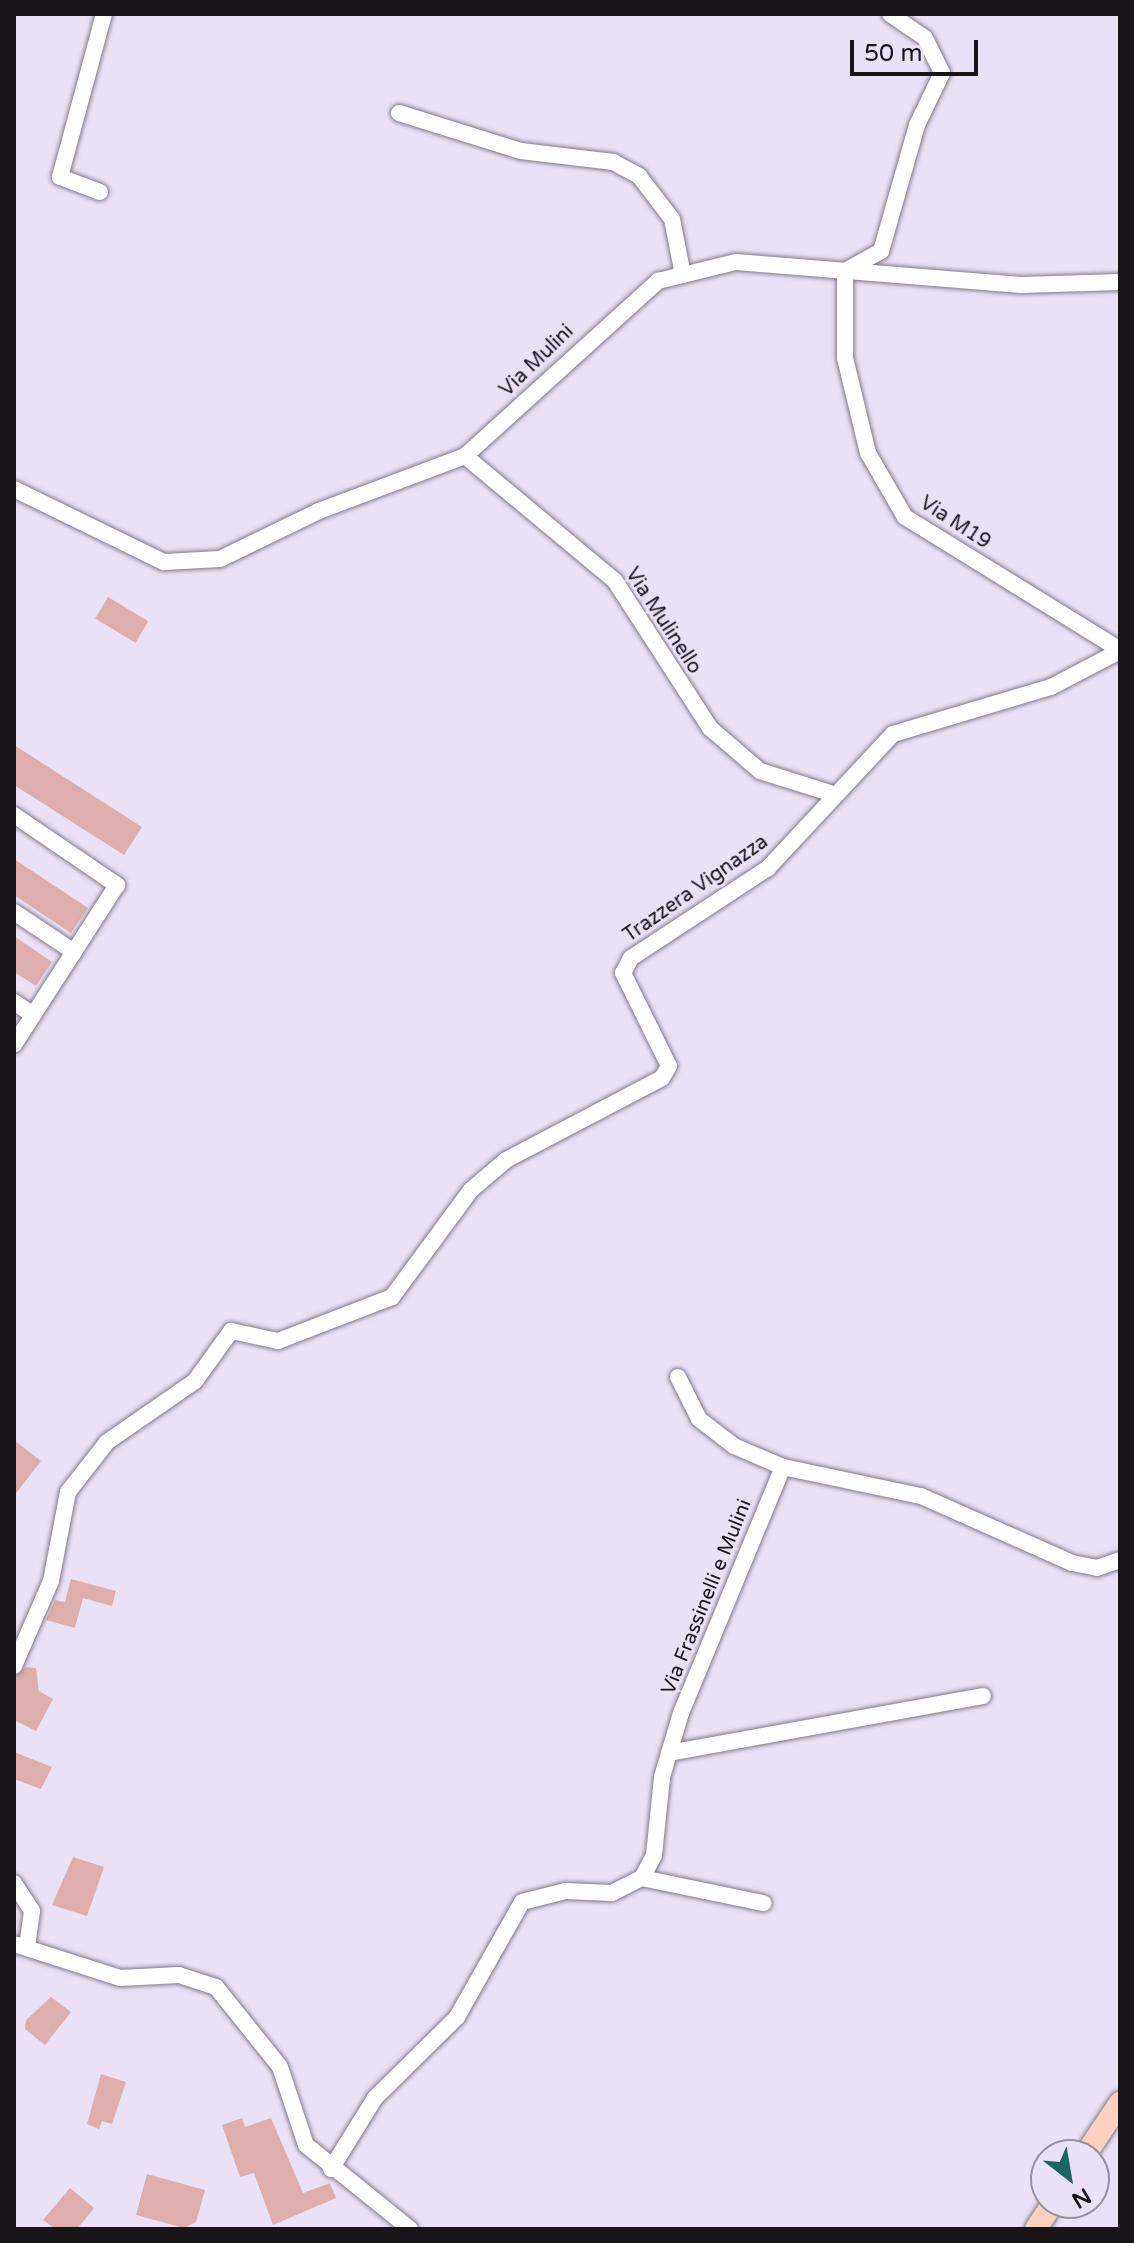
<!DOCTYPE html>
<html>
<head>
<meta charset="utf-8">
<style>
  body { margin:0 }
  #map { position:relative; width:1134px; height:2243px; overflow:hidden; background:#eae2f4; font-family:"Varela Round",sans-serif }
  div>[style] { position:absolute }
  .building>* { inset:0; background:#ddaeac; transform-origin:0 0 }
  .roads { filter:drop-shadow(0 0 2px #827a8b) drop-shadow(0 0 2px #827a8b) }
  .minor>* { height:16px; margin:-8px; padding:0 8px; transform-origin:8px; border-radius:8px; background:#fff }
  .major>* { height:22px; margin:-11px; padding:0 11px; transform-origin:11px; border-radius:11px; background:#fdd0c0 }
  span { translate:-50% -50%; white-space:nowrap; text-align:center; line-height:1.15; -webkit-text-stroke:6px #eae2f4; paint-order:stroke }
  .street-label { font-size:20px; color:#17141a }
  .frame { position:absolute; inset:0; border:16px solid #17141a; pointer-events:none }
  .north { position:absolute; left:1030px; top:2139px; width:80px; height:80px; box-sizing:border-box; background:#eae2f4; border:2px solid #96909d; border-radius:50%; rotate:149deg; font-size:22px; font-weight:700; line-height:32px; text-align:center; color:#17141a }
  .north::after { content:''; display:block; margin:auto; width:28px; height:36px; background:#1b6661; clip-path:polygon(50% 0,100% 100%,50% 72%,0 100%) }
  .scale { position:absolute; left:850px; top:40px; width:128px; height:36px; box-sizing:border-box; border:4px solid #17141a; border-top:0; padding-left:10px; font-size:24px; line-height:28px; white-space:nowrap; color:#17141a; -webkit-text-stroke:6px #eae2f4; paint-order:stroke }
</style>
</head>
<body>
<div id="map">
  <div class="building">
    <div style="left:108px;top:597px;width:47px;height:25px;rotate:31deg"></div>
    <div style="clip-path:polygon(14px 745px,142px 827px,124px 855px,14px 785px)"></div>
    <div style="clip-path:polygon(14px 859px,88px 908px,71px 933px,14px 895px)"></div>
    <div style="clip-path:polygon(14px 936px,52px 962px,36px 986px,14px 972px)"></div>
    <div style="clip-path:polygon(14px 1440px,41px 1461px,14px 1496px)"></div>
    <div style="clip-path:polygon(71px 1579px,116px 1591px,112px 1606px,83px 1598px,75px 1628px,46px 1620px,55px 1600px,65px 1602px)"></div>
    <div style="clip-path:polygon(26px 1667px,36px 1668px,39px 1691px,53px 1699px,36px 1731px,14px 1720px,14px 1677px)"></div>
    <div style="clip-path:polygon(14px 1752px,52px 1767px,41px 1789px,14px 1779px)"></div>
    <div style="clip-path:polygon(73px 1857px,104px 1867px,87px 1916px,52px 1905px)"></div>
    <div style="clip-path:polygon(51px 1997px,71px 2012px,45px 2045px,25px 2029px,26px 2020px)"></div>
    <div style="clip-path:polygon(101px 2074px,126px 2082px,112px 2124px,102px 2121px,99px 2129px,87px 2124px)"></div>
    <div style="clip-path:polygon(242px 2118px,245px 2127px,271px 2118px,303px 2193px,330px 2183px,336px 2198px,273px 2225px,254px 2173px,240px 2177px,222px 2125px)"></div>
    <div style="clip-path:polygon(147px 2174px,205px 2190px,196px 2222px,184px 2228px,136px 2215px)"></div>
    <div style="clip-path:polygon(70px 2188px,94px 2208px,77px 2229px,55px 2229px,43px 2220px)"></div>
  </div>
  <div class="roads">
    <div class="minor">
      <div style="left:890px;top:14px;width:42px;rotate:34.4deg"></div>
      <div style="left:925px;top:38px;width:39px;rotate:64deg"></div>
      <div style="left:942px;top:73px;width:58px;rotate:115.7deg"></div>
      <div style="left:917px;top:125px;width:131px;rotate:105.9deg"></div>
      <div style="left:881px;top:251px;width:41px;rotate:150.9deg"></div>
      <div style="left:845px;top:271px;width:87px;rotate:90deg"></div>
      <div style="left:845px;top:358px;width:98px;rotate:76.4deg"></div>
      <div style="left:868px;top:453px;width:74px;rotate:60deg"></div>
      <div style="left:905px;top:517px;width:253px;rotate:31.7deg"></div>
      <div style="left:399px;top:113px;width:128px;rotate:17.3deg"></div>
      <div style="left:521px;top:151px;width:93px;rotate:6.8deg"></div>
      <div style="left:613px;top:162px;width:30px;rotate:28deg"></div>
      <div style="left:639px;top:176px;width:54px;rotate:52.5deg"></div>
      <div style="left:672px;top:219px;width:57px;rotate:78.9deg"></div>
      <div style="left:100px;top:192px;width:43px;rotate:-159.4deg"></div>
      <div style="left:60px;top:177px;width:169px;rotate:-74.9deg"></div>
      <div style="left:465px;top:456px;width:195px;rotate:39.8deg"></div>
      <div style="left:615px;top:581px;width:175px;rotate:57.1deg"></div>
      <div style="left:710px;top:728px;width:66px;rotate:40.7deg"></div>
      <div style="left:760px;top:771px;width:73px;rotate:17.4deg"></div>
      <div style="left:14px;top:489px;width:167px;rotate:26deg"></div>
      <div style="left:164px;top:562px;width:56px;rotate:-3.1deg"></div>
      <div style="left:220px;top:559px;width:110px;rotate:-25.9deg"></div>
      <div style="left:319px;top:511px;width:156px;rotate:-20.6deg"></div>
      <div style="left:465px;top:456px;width:261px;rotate:-42.2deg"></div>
      <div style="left:658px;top:281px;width:80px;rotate:-13.7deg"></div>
      <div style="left:736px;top:262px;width:286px;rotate:4.6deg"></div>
      <div style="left:1021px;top:285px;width:99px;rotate:-1.7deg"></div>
      <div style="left:14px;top:815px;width:125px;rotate:34.2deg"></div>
      <div style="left:117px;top:885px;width:190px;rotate:122.8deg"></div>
      <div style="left:14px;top:912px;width:72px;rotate:33.7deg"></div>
      <div style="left:14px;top:1002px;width:23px;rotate:34deg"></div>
      <div style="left:678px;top:1377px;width:47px;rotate:63.4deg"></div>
      <div style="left:699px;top:1419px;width:44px;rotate:37.6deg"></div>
      <div style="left:734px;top:1446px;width:53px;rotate:23.2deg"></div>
      <div style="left:14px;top:1666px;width:93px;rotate:-66.5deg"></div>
      <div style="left:51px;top:1581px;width:91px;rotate:-79.2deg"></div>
      <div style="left:68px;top:1492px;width:63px;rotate:-52deg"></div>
      <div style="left:107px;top:1442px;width:107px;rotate:-34.7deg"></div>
      <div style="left:195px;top:1381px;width:62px;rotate:-54.2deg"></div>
      <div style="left:231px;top:1331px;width:48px;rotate:12deg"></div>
      <div style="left:278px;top:1341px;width:122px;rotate:-21.1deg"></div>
      <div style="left:392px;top:1297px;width:133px;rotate:-53.6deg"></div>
      <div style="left:471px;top:1190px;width:46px;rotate:-40.6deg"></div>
      <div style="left:506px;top:1160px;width:176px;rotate:-27.7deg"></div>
      <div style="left:662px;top:1078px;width:14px;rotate:-60deg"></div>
      <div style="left:669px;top:1066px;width:104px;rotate:-116.3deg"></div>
      <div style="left:623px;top:973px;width:17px;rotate:-62deg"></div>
      <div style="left:631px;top:958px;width:164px;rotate:-33.3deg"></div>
      <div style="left:768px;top:868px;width:183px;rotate:-47deg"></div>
      <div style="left:893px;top:734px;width:165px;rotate:-16.6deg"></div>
      <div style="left:1051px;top:687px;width:78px;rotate:-27.6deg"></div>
      <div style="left:669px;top:1753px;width:319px;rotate:-10.3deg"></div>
      <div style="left:642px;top:1878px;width:124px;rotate:11.7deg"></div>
      <div style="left:14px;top:1883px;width:33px;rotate:57deg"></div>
      <div style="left:32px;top:1911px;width:36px;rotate:98deg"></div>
      <div style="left:14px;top:1944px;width:111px;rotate:17.8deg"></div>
      <div style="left:120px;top:1978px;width:59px;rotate:-2.9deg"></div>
      <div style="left:179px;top:1975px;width:39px;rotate:18deg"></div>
      <div style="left:216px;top:1987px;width:102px;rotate:51.3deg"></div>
      <div style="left:280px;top:2067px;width:82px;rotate:71.6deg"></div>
      <div style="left:306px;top:2145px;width:134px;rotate:38.9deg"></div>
      <div style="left:331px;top:2169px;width:84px;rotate:-58.2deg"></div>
      <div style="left:375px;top:2098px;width:115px;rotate:-44.6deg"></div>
      <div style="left:457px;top:2017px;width:132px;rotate:-60.5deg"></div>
      <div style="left:522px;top:1902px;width:44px;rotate:-14.3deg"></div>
      <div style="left:565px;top:1891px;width:47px;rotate:2.4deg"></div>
      <div style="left:612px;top:1893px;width:34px;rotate:-27deg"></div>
      <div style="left:642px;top:1878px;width:26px;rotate:-62deg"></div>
      <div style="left:654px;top:1855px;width:78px;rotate:-84.1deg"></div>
      <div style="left:662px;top:1777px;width:67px;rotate:-73.5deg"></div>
      <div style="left:681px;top:1713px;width:266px;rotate:-67.5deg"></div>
      <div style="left:783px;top:1467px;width:141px;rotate:11.9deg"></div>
      <div style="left:921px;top:1496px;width:165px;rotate:23.9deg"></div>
      <div style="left:1072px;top:1563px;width:25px;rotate:11deg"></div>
      <div style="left:1097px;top:1568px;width:24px;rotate:-19deg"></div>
    </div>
    <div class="major">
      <div style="left:1085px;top:2155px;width:63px;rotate:-56.1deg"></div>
      <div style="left:1036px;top:2229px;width:31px;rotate:-57deg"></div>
    </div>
  </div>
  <div class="street-label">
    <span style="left:537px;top:361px;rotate:-44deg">Via Mulini</span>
    <span style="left:955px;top:523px;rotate:33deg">Via M19</span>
    <span style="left:663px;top:621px;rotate:57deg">Via Mulinello</span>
    <span style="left:696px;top:889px;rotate:-35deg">Trazzera Vignazza</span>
    <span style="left:707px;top:1597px;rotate:-68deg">Via Frassinelli e Mulini</span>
  </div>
  <div class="frame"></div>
  <div class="north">N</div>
  <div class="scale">50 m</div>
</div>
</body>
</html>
